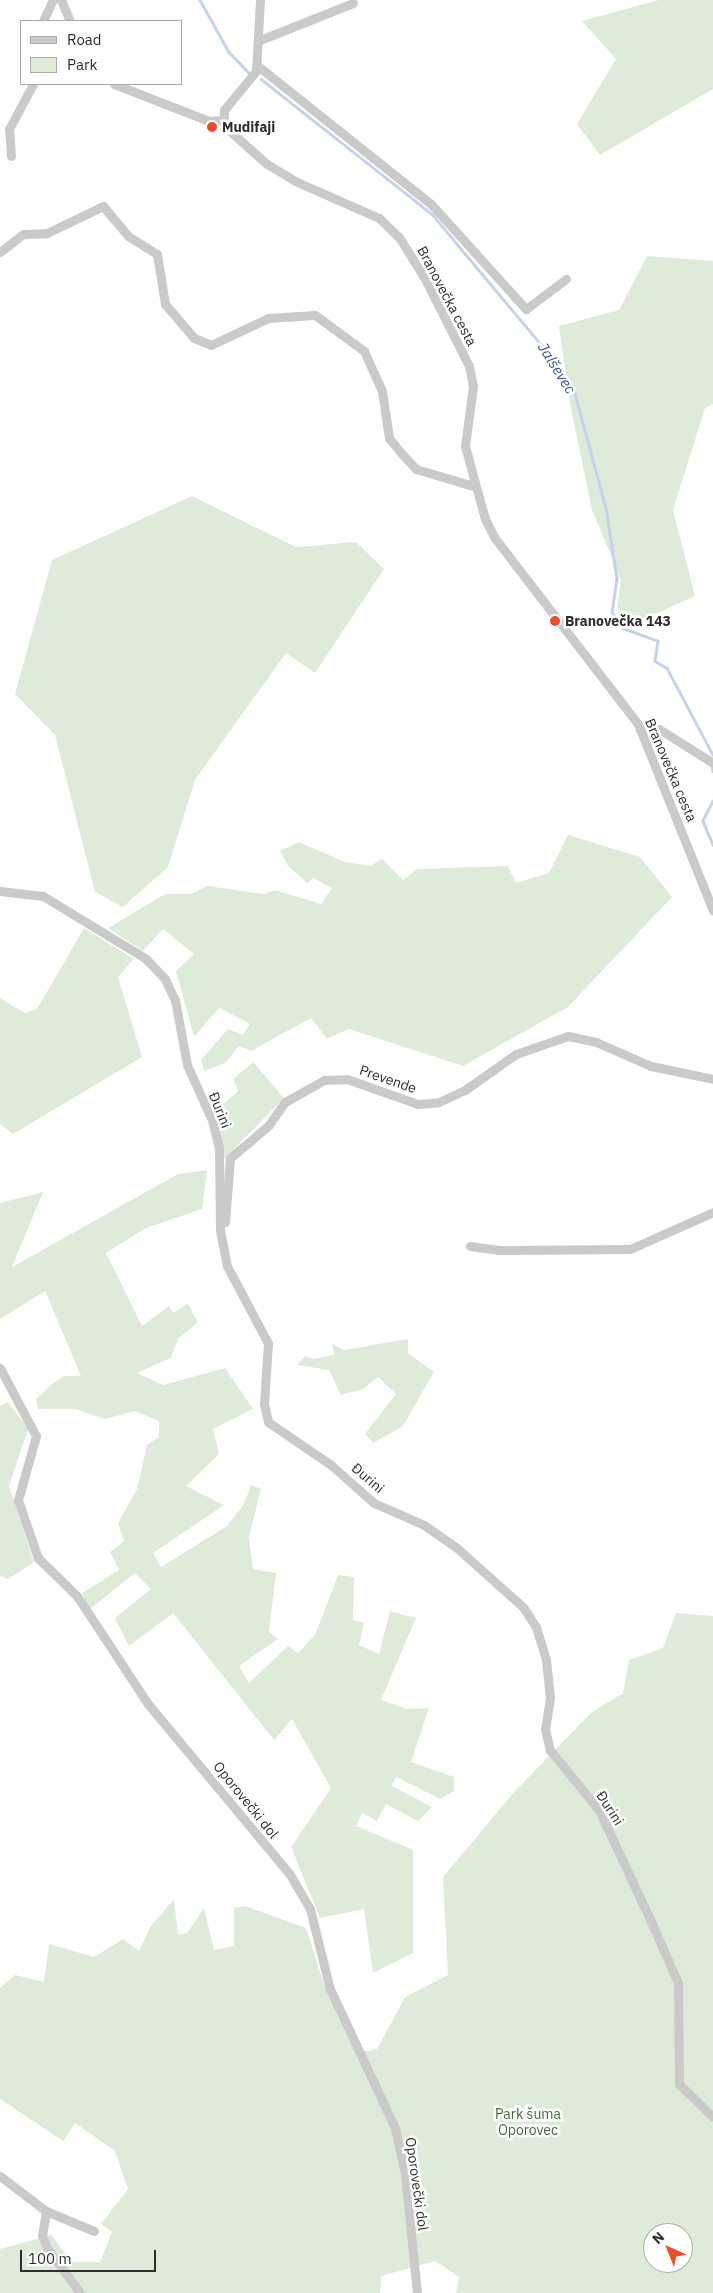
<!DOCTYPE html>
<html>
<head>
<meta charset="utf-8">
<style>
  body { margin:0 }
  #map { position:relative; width:713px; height:2293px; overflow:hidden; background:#fff; font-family:"IBM Plex Sans",sans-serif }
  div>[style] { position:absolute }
  .green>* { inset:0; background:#deebd9 }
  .stream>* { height:2.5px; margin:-1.25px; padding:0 1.25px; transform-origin:1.25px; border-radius:1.25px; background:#c5d2ec }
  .minor>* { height:9px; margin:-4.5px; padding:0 4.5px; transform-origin:4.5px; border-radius:4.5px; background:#cacaca }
  .dots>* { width:14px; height:14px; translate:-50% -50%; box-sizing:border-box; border:2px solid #fff; border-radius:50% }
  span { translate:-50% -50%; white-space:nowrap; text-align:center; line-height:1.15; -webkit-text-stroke:5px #fff; paint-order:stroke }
  .poi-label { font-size:14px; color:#2d2d2d; font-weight:700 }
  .left { translate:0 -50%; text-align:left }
  .street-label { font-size:14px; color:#2d2d2d }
  .park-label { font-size:14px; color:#436939 }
  .water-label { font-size:15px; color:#395791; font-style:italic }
  .legend { position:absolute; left:20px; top:20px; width:162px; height:65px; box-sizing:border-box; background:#fff; border:1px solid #ababab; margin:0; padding:6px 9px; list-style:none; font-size:15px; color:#2d2d2d }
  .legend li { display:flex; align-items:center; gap:10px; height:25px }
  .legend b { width:25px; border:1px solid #ababab }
  .north { position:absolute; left:643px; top:2223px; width:50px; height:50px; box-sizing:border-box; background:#fff; border:1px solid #ababab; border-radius:50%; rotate:316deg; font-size:14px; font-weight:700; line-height:20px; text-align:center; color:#2d2d2d }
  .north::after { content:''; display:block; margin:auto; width:18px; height:22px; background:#ea4d28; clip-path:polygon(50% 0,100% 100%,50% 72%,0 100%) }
  .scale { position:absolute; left:20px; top:2250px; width:136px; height:22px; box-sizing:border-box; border:2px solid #2d2d2d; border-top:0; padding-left:6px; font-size:15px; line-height:18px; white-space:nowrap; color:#2d2d2d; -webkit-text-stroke:4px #fff; paint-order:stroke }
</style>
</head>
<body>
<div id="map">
  <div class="green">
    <div style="clip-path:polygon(659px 0,713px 0,713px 89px,600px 155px,577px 124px,616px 59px,582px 21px)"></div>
    <div style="clip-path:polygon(647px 256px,713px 261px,713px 404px,705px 408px,673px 510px,695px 596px,636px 623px,617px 608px,621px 580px,592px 510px,570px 404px,559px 326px,619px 310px)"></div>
    <div style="clip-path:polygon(192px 496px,296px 547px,356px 542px,384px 569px,315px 673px,286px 653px,195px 780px,168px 867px,123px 907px,95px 892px,55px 735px,15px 694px,52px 560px)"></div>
    <div style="clip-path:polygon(568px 835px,640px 857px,672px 897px,568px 1007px,463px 1066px,349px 1029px,327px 1039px,311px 1018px,251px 1051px,239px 1046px,225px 1063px,204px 1071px,201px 1060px,228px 1029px,243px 1035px,250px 1024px,219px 1008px,194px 1037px,176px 971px,194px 954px,163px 929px,143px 951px,108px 928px,165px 894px,191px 894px,207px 886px,264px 894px,275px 890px,321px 904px,332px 888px,313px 878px,307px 883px,288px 866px,280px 851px,299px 842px,345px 862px,370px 866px,382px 859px,403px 880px,417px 869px,508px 866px,516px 883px,549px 873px)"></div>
    <div style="clip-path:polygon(84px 928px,134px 959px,118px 977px,142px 1057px,13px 1134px,0 1124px,0 998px,25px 1013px,37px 1009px)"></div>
    <div style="clip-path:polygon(253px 1062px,284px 1098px,224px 1159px,213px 1114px,238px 1091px,233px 1079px)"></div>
    <div style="clip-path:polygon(207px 1170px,202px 1209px,146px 1228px,106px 1253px,142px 1326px,169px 1306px,173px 1313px,188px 1304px,198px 1322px,178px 1339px,171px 1358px,137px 1373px,163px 1385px,225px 1368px,253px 1409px,213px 1429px,219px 1454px,186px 1486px,224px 1505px,153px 1553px,161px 1567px,227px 1526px,244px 1504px,251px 1485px,261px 1489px,249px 1537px,253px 1569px,276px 1573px,269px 1632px,278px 1639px,239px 1666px,249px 1683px,288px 1646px,298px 1653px,315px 1635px,338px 1575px,354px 1577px,353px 1620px,364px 1623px,359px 1645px,379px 1654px,390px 1611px,416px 1618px,381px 1700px,407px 1709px,429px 1708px,411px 1762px,454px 1777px,454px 1791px,440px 1799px,396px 1777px,392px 1786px,432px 1807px,418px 1821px,386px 1804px,377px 1821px,362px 1813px,356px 1826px,413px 1850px,413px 1953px,373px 1973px,364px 1909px,320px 1918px,291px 1847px,331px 1788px,292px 1719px,274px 1740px,173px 1613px,129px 1646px,115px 1618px,151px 1589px,135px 1573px,90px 1609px,82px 1593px,119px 1570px,110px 1552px,124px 1541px,118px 1523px,137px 1489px,147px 1445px,159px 1437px,159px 1421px,135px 1411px,105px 1419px,76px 1409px,38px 1409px,36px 1399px,52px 1384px,64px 1376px,81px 1376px,45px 1291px,0 1319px,0 1203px,43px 1192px,12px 1267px,178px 1174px)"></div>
    <div style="clip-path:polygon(408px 1339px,408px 1353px,434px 1372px,403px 1426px,373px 1443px,365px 1434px,396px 1394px,378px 1377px,363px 1389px,341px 1395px,329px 1370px,297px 1365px,305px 1356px,313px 1359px,334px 1355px,332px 1344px,344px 1350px)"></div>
    <div style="clip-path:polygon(8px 1402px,28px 1429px,9px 1486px,34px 1562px,8px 1579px,0 1576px,0 1406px)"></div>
    <div style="clip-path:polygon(evenodd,676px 1613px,713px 1616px,713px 2293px,456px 2293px,459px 2277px,435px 2261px,381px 2276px,380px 2293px,0 2293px,0 2249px,51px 2235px,72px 2262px,100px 2262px,112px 2232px,101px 2224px,128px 2189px,115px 2151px,75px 2123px,63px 2141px,0 2099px,0 1988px,15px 1975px,44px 1982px,49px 1944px,94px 1957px,123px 1939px,139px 1951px,151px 1926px,174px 1899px,178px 1935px,187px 1933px,204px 1908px,214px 1950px,234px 1946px,234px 1908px,245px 1906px,306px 1928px,325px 1987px,356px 2053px,377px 2049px,405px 1997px,448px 1975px,443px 1877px,515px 1791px,592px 1712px,623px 1693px,629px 1660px,663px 1648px,676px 1613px,653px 2233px,683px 2233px,683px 2263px,653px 2263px,653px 2233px)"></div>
  </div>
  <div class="stream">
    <div style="left:200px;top:0;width:60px;rotate:60.9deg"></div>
    <div style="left:229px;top:52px;width:29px;rotate:46deg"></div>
    <div style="left:261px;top:79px;width:218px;rotate:38.3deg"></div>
    <div style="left:432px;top:214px;width:192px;rotate:50.1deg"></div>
    <div style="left:555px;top:361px;width:35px;rotate:57deg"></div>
    <div style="left:574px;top:390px;width:122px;rotate:74.8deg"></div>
    <div style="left:606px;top:508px;width:71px;rotate:81.1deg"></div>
    <div style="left:617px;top:578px;width:34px;rotate:98deg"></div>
    <div style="left:612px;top:612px;width:19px;rotate:55deg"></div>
    <div style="left:623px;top:628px;width:37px;rotate:20deg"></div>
    <div style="left:658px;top:641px;width:20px;rotate:99deg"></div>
    <div style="left:655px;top:661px;width:14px;rotate:30deg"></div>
    <div style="left:667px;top:668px;width:98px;rotate:62.1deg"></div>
    <div style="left:712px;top:765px;width:6px;rotate:81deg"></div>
    <div style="left:713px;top:801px;width:22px;rotate:117deg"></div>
    <div style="left:703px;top:821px;width:26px;rotate:67deg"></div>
  </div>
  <div class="minor">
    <div style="left:61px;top:0;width:23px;rotate:67deg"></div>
    <div style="left:260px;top:0;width:71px;rotate:93.2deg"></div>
    <div style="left:256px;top:71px;width:50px;rotate:129.4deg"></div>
    <div style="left:224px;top:110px;width:16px;rotate:90deg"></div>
    <div style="left:224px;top:126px;width:57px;rotate:41.5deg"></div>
    <div style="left:267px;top:164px;width:33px;rotate:31deg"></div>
    <div style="left:295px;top:181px;width:92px;rotate:23.8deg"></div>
    <div style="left:379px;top:218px;width:28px;rotate:44deg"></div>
    <div style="left:399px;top:237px;width:49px;rotate:58.2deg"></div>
    <div style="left:425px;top:279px;width:97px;rotate:63.2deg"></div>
    <div style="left:469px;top:366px;width:20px;rotate:79deg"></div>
    <div style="left:473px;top:386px;width:61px;rotate:97.6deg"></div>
    <div style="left:465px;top:446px;width:76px;rotate:74.7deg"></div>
    <div style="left:485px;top:519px;width:20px;rotate:63deg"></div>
    <div style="left:494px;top:537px;width:236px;rotate:52.4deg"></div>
    <div style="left:638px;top:724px;width:201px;rotate:68.1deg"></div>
    <div style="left:43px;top:21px;width:23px;rotate:-65deg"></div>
    <div style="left:260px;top:40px;width:100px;rotate:-21.7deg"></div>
    <div style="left:258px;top:66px;width:221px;rotate:38.6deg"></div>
    <div style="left:431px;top:204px;width:142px;rotate:47.9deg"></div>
    <div style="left:526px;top:309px;width:50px;rotate:-36.9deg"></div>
    <div style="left:114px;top:84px;width:102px;rotate:21.3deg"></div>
    <div style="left:209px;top:121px;width:13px;rotate:-4deg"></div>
    <div style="left:11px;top:156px;width:27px;rotate:-94deg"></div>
    <div style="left:9px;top:129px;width:51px;rotate:-61.9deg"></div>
    <div style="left:0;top:252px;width:29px;rotate:-38deg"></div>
    <div style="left:23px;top:234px;width:24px;rotate:-2deg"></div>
    <div style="left:47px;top:233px;width:62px;rotate:-25.7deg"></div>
    <div style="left:103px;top:206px;width:39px;rotate:50deg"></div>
    <div style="left:128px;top:236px;width:34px;rotate:32deg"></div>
    <div style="left:157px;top:254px;width:51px;rotate:80.9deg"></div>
    <div style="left:165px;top:304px;width:45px;rotate:49.5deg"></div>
    <div style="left:194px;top:338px;width:18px;rotate:22deg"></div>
    <div style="left:211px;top:345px;width:63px;rotate:-25.3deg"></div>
    <div style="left:268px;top:318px;width:47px;rotate:-3.7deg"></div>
    <div style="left:315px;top:315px;width:61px;rotate:36.3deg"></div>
    <div style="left:364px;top:351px;width:44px;rotate:65.8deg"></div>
    <div style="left:382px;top:391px;width:48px;rotate:81.5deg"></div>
    <div style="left:389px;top:438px;width:19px;rotate:51deg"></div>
    <div style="left:401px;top:453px;width:22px;rotate:47deg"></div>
    <div style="left:416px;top:469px;width:59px;rotate:16.6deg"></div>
    <div style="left:640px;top:730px;width:19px;rotate:-3deg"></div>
    <div style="left:659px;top:729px;width:64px;rotate:32.2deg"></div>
    <div style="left:0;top:891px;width:43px;rotate:6.6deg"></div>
    <div style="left:43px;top:896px;width:119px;rotate:31.3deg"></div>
    <div style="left:145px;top:958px;width:29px;rotate:46deg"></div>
    <div style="left:165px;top:979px;width:23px;rotate:65deg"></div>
    <div style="left:175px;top:1000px;width:66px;rotate:79.5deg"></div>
    <div style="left:187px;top:1065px;width:60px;rotate:65.6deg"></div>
    <div style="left:212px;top:1120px;width:29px;rotate:76deg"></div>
    <div style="left:219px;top:1148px;width:82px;rotate:89.3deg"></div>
    <div style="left:220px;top:1230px;width:37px;rotate:79deg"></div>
    <div style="left:227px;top:1266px;width:87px;rotate:62deg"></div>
    <div style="left:268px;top:1343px;width:61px;rotate:93.8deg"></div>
    <div style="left:264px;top:1404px;width:18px;rotate:77deg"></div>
    <div style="left:268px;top:1422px;width:76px;rotate:34.3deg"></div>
    <div style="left:331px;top:1465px;width:57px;rotate:41.5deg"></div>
    <div style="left:374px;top:1503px;width:55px;rotate:23.7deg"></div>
    <div style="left:424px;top:1525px;width:40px;rotate:34.9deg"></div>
    <div style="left:457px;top:1548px;width:89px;rotate:41.8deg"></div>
    <div style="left:523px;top:1607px;width:24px;rotate:57deg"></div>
    <div style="left:536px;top:1627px;width:34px;rotate:73deg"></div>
    <div style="left:546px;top:1660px;width:38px;rotate:84deg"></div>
    <div style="left:550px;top:1698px;width:31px;rotate:99deg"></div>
    <div style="left:545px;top:1729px;width:22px;rotate:77deg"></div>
    <div style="left:550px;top:1750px;width:77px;rotate:50.8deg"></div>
    <div style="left:599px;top:1810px;width:128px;rotate:65deg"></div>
    <div style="left:653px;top:1926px;width:62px;rotate:66.3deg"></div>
    <div style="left:678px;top:1983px;width:101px;rotate:89.4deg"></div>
    <div style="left:679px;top:2084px;width:47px;rotate:44.1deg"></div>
    <div style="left:225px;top:1222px;width:64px;rotate:-85.5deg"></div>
    <div style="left:230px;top:1158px;width:50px;rotate:-40.1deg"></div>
    <div style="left:268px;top:1126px;width:29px;rotate:-55deg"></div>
    <div style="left:285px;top:1102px;width:45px;rotate:-29.4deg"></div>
    <div style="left:324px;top:1080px;width:23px;rotate:-2deg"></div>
    <div style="left:347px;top:1079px;width:75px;rotate:19.4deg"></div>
    <div style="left:418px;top:1104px;width:21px;rotate:-5deg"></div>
    <div style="left:439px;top:1102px;width:29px;rotate:-25deg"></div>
    <div style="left:465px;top:1090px;width:62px;rotate:-35.2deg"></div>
    <div style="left:516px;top:1054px;width:55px;rotate:-19.1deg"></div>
    <div style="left:568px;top:1036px;width:29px;rotate:12deg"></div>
    <div style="left:596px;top:1042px;width:60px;rotate:23.6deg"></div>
    <div style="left:651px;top:1066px;width:63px;rotate:11.8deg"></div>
    <div style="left:470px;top:1246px;width:29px;rotate:8deg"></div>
    <div style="left:499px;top:1250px;width:131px;rotate:-0.4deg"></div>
    <div style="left:630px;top:1249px;width:91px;rotate:-24deg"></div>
    <div style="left:0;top:1368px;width:77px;rotate:62.1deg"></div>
    <div style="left:36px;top:1436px;width:66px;rotate:105.7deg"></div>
    <div style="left:18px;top:1500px;width:61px;rotate:71deg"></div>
    <div style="left:38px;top:1558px;width:54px;rotate:44.3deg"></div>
    <div style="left:77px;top:1596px;width:129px;rotate:56.7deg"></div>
    <div style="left:148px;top:1704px;width:220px;rotate:50.2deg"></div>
    <div style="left:289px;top:1873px;width:42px;rotate:59.7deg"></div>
    <div style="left:310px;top:1909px;width:82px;rotate:76deg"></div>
    <div style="left:330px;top:1989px;width:153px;rotate:64.9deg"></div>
    <div style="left:395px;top:2128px;width:46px;rotate:77.5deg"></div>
    <div style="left:405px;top:2173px;width:121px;rotate:84.3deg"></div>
    <div style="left:0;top:2176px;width:58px;rotate:37.3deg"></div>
    <div style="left:46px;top:2211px;width:24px;rotate:99deg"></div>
    <div style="left:42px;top:2235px;width:14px;rotate:69deg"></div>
    <div style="left:47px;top:2248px;width:56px;rotate:53.7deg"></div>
    <div style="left:46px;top:2211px;width:52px;rotate:22.6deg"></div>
  </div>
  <div class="dots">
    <div style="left:212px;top:127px;background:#ea4d28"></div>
    <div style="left:555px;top:621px;background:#ea4d28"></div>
  </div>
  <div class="poi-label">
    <span class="left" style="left:222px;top:127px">Mudifaji</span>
    <span class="left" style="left:565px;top:621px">Branovečka 143</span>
  </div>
  <div class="street-label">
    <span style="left:447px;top:296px;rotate:62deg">Branovečka cesta</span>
    <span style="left:671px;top:770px;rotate:67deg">Branovečka cesta</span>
    <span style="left:388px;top:1079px;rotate:19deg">Prevende</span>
    <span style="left:220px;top:1110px;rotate:68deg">Đurini</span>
    <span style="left:368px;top:1478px;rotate:41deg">Đurini</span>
    <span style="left:246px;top:1800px;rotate:51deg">Oporovečki dol</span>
    <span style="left:610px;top:1808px;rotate:57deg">Đurini</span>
    <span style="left:417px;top:2184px;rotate:82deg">Oporovečki dol</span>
  </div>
  <div class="park-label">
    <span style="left:528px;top:2122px">Park šuma<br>Oporovec</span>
  </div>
  <div class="water-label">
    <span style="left:557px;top:368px;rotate:58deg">Jalševec</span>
  </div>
  <ul class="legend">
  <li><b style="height:6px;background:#cacaca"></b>Road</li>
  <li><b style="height:14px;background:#deebd9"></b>Park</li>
  </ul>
  <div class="north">N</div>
  <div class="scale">100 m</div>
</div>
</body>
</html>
